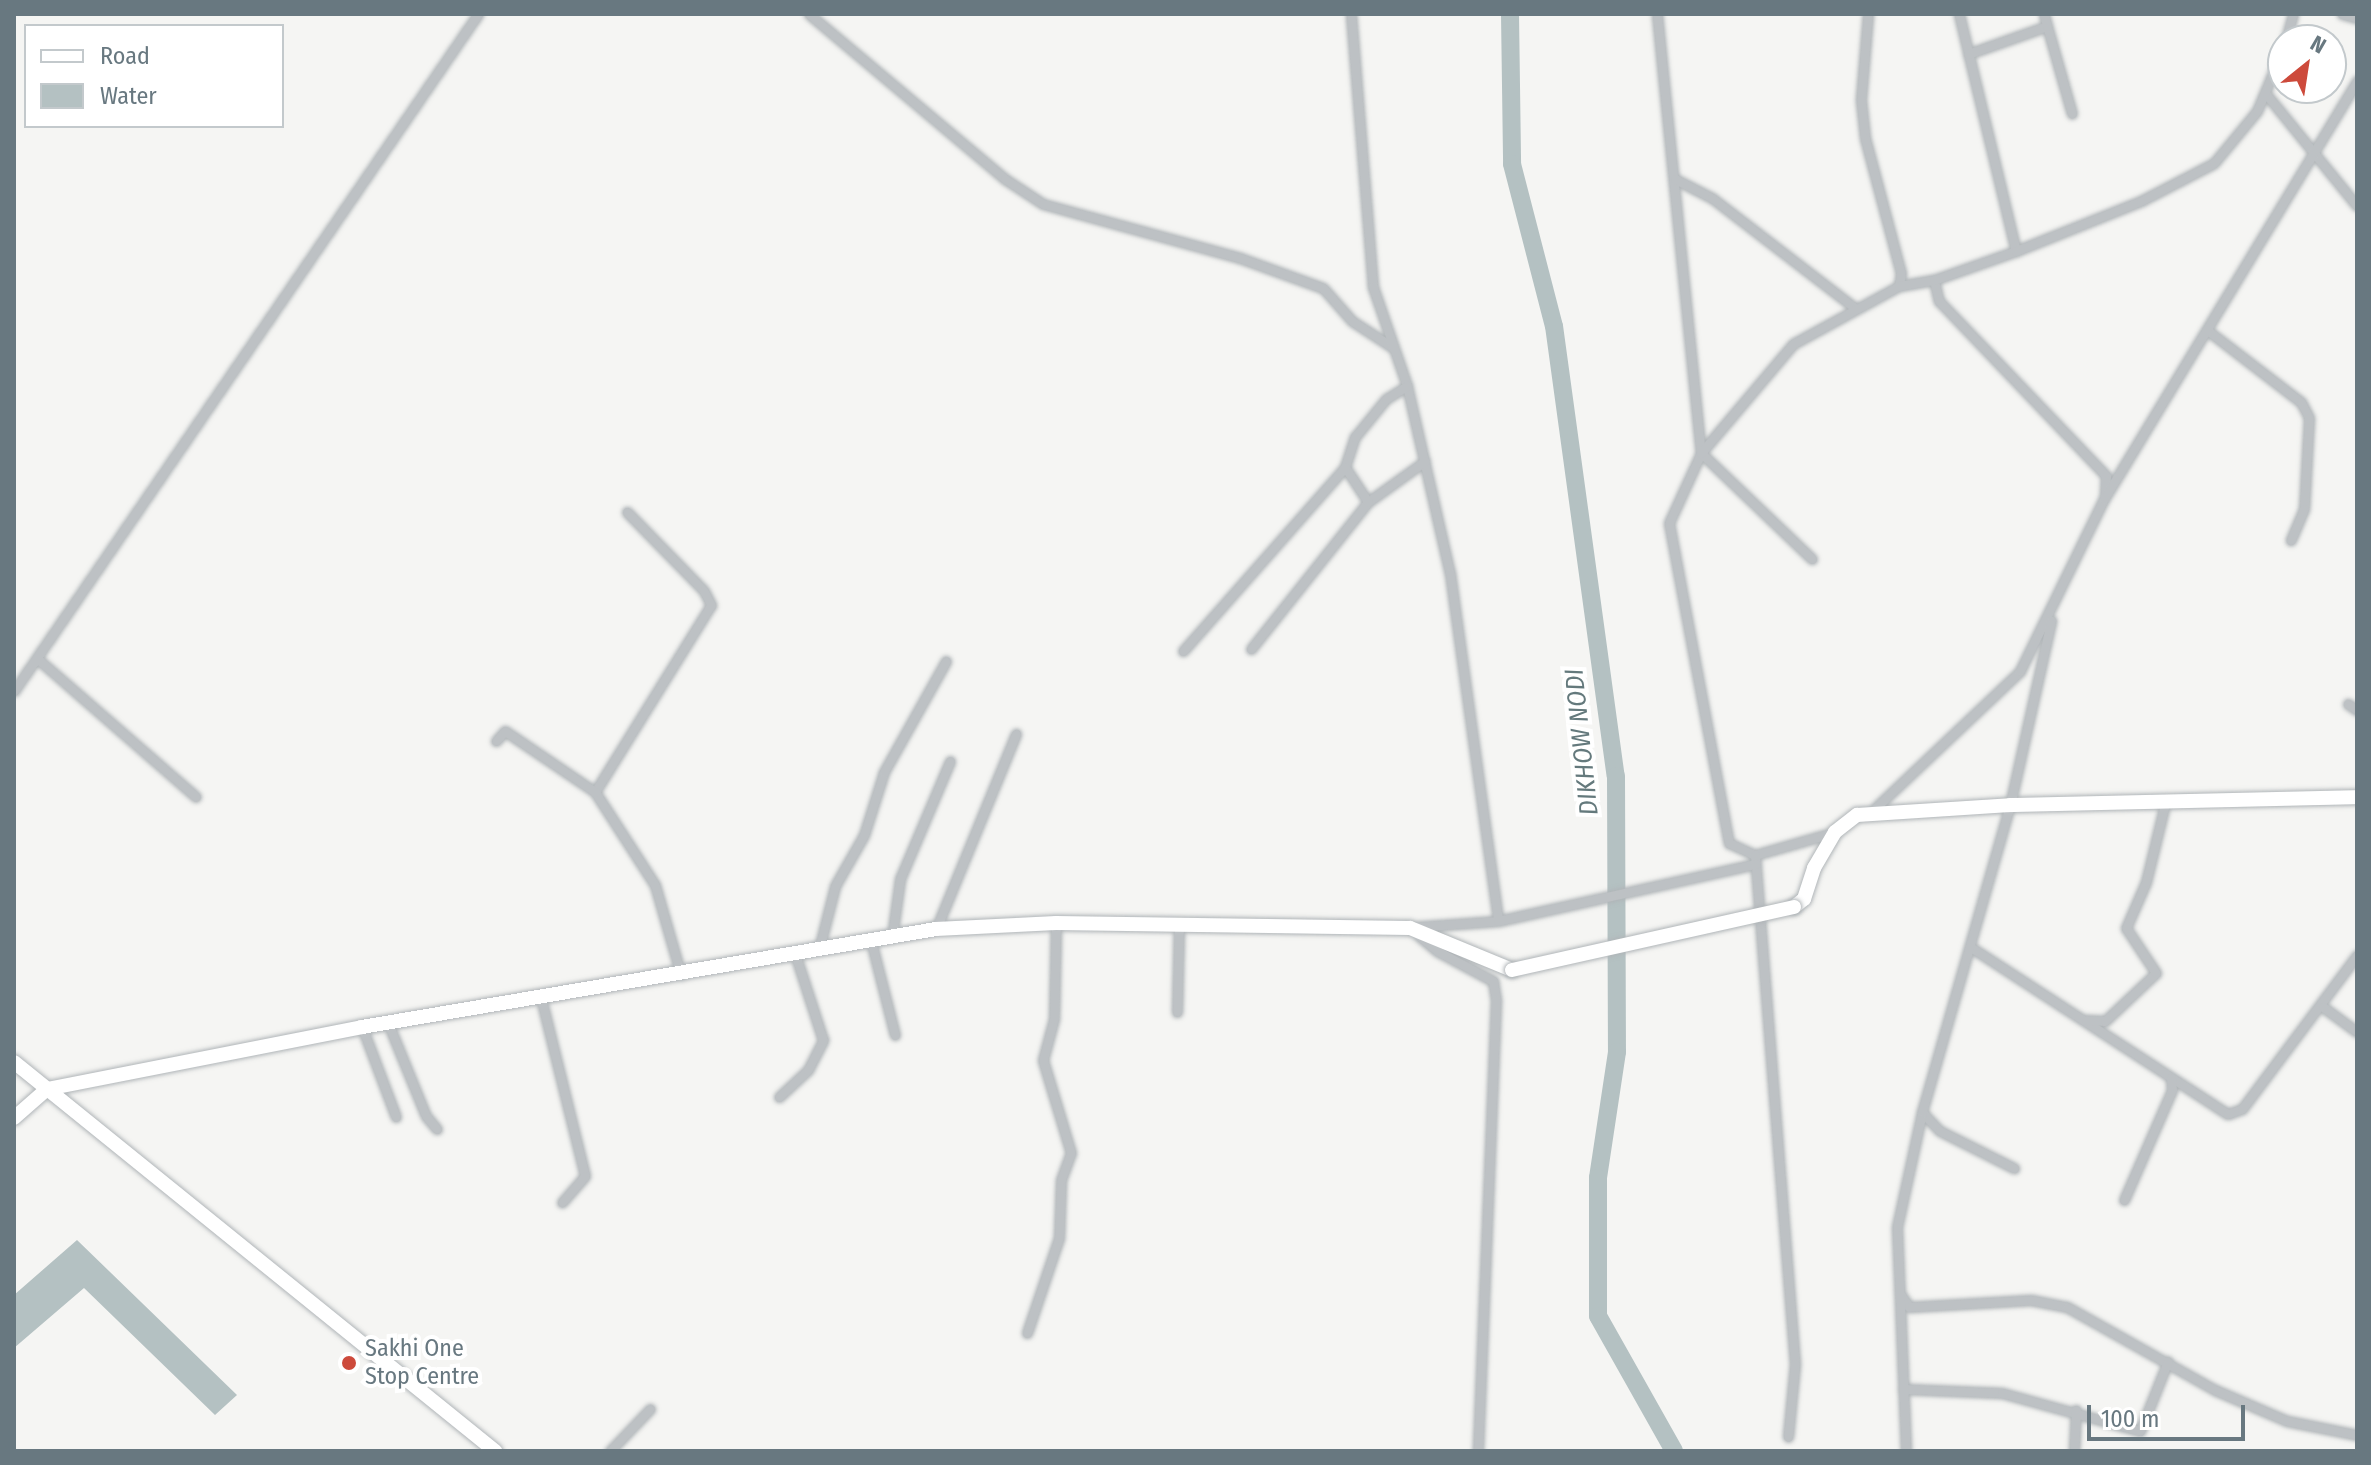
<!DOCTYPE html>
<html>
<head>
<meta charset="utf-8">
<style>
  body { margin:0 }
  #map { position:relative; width:2371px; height:1465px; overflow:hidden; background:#f5f5f3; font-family:"Fira Sans Condensed",sans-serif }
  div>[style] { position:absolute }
  .water>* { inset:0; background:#b4c1c2 }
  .river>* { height:18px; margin:-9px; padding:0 9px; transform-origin:9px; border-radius:9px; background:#b4c1c2 }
  .roads { filter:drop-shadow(0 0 2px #b0b5b8) drop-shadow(0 0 2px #b0b5b8) }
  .street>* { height:9px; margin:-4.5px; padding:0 4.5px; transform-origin:4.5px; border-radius:4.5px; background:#bdc1c4 }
  .secondary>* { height:14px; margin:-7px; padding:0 7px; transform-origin:7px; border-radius:7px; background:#fff }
  .bridges { filter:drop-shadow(0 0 2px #b0b5b8) drop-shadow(0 0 2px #b0b5b8) }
  .secondary-bridge>* { height:14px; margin:-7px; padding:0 7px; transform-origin:7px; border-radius:7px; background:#fff }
  .dots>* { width:22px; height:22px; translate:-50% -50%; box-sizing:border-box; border:4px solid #fff; border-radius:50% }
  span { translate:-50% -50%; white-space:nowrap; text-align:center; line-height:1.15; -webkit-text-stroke:8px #fff; paint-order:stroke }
  .poi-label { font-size:24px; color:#687880 }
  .left { translate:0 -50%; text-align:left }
  .water-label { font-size:26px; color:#64797c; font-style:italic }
  .frame { position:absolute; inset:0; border:16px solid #687880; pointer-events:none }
  .legend { position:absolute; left:24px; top:24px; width:260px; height:104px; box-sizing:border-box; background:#fff; border:2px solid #c3c9cc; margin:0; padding:10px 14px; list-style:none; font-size:24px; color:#687880 }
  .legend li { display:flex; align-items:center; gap:16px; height:40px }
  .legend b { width:40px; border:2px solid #c3c9cc }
  .north { position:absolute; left:2267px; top:24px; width:80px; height:80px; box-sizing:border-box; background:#fff; border:2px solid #c3c9cc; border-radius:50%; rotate:30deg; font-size:22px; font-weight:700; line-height:32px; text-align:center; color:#687880 }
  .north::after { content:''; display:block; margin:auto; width:28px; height:36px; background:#cd4a3b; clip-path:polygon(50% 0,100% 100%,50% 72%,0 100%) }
  .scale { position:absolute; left:2087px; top:1405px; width:158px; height:36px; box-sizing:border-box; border:4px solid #687880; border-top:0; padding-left:10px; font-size:24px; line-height:28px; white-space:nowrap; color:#687880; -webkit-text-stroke:6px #fff; paint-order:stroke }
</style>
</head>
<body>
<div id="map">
  <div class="water">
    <div style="clip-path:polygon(77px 1240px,237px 1395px,215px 1415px,84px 1288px,14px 1348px,14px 1295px)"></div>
  </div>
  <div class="river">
    <div style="left:1510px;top:14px;width:150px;rotate:89.2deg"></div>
    <div style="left:1512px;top:164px;width:167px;rotate:75.5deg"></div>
    <div style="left:1554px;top:326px;width:454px;rotate:82.2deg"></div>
    <div style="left:1616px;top:776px;width:276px;rotate:89.8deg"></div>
    <div style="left:1617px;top:1052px;width:127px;rotate:98.6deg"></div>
    <div style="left:1598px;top:1178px;width:138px;rotate:90deg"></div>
    <div style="left:1598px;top:1316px;width:155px;rotate:60.6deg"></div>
  </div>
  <div class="roads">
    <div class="street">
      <div style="left:809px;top:14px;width:256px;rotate:40.1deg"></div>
      <div style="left:1005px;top:179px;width:45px;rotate:33.3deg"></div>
      <div style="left:1043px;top:204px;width:204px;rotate:15.3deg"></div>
      <div style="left:1240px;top:258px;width:88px;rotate:19.9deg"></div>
      <div style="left:1323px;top:288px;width:44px;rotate:48.7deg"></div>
      <div style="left:1352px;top:321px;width:48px;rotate:33deg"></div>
      <div style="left:1351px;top:14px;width:274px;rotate:85.4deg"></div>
      <div style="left:1373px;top:287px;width:105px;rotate:71deg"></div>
      <div style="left:1407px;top:386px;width:192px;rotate:77.1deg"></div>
      <div style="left:1450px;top:573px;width:351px;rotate:82.1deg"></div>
      <div style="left:1498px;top:921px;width:85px;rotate:176deg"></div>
      <div style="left:1657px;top:14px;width:441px;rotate:84.3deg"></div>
      <div style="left:1701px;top:453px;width:77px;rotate:114.6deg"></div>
      <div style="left:1669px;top:523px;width:326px;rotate:79.4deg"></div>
      <div style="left:1729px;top:843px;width:29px;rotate:25deg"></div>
      <div style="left:1755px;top:855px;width:83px;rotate:-16deg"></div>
      <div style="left:1868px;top:14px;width:86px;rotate:94.7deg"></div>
      <div style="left:1861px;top:100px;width:38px;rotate:84deg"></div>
      <div style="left:1865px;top:138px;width:140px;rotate:75.1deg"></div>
      <div style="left:1901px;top:273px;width:13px;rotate:99deg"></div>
      <div style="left:1959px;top:14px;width:244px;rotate:76.5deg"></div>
      <div style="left:2342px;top:14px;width:16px;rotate:15deg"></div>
      <div style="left:2047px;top:26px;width:91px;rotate:74.1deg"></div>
      <div style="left:2286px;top:40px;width:27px;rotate:-75deg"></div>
      <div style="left:1968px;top:54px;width:84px;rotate:-19.5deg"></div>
      <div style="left:2047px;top:26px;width:12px;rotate:-104deg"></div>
      <div style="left:2266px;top:94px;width:144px;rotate:50.9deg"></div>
      <div style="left:1675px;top:179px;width:42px;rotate:27.2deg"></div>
      <div style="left:1712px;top:198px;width:182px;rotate:37.6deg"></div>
      <div style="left:1934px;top:280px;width:22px;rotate:77deg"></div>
      <div style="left:1939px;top:301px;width:242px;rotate:46.3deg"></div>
      <div style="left:2106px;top:476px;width:20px;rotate:93deg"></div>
      <div style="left:2207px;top:330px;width:118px;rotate:37.5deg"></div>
      <div style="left:2301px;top:402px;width:18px;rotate:63deg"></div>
      <div style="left:2309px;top:418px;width:91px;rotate:93.1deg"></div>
      <div style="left:2304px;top:509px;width:34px;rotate:113deg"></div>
      <div style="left:1368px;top:502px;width:70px;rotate:-35.7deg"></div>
      <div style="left:627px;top:512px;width:110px;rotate:45.7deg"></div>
      <div style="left:704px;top:591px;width:16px;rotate:63deg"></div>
      <div style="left:711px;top:605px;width:220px;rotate:121.8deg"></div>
      <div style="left:595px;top:792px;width:111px;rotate:57.2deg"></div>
      <div style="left:655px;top:885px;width:94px;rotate:73.9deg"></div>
      <div style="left:1812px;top:559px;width:153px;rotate:-136.3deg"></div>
      <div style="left:1701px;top:453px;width:143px;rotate:-49.8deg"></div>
      <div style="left:1793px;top:344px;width:121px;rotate:-28.7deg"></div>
      <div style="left:1899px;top:286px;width:36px;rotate:-10deg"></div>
      <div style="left:1934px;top:280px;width:87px;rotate:-19.5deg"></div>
      <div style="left:2016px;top:251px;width:135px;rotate:-21.8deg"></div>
      <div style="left:2141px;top:201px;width:82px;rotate:-27.5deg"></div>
      <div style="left:2214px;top:163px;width:67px;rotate:-50.4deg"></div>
      <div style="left:2257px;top:111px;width:67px;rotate:-67.2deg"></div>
      <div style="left:1251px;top:649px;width:188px;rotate:-51.5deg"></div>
      <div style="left:1368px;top:502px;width:42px;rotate:-123.3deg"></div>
      <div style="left:1345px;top:467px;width:32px;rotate:-72deg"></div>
      <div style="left:1355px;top:437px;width:49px;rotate:-50.8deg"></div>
      <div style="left:1386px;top:399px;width:25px;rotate:-32deg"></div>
      <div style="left:1183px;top:651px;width:245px;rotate:-48.6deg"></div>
      <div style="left:39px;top:660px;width:208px;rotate:41.1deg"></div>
      <div style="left:14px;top:691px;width:821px;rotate:-55.57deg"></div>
      <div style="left:2348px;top:704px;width:11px;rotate:34deg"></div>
      <div style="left:496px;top:741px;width:13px;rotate:-48deg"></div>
      <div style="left:505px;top:731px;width:109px;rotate:34.1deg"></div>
      <div style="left:1869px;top:814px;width:208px;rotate:-43.4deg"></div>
      <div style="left:2020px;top:671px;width:191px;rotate:-64deg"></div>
      <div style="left:2104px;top:499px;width:489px;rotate:-58.8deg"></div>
      <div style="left:1755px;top:855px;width:511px;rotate:85.51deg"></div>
      <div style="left:1795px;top:1364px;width:73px;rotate:95.5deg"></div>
      <div style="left:1498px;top:921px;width:264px;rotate:-12.5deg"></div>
      <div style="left:936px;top:929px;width:211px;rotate:-67.7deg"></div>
      <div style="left:1418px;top:935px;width:25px;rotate:40deg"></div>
      <div style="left:1437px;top:951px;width:64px;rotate:28.2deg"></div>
      <div style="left:1493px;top:981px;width:19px;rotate:81deg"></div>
      <div style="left:1496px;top:1000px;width:451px;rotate:92.3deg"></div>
      <div style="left:892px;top:937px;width:59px;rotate:-82.1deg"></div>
      <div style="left:900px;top:879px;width:128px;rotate:-67deg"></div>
      <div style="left:871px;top:941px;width:97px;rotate:75.7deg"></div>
      <div style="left:1972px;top:948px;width:305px;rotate:33deg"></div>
      <div style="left:2228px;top:1114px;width:15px;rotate:-20deg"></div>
      <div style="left:2242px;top:1109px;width:192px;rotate:-53.2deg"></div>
      <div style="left:819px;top:949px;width:65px;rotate:-75.7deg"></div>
      <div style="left:835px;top:886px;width:59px;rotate:-60.4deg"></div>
      <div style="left:864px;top:835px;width:66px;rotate:-72.4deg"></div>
      <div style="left:884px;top:772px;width:127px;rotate:-60.8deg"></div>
      <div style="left:541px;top:998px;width:183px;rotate:76.1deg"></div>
      <div style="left:585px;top:1176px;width:35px;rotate:131deg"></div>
      <div style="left:2323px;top:1007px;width:42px;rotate:36.3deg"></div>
      <div style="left:1177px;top:1012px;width:86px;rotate:-88.7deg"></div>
      <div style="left:2086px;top:1020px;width:19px;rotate:3deg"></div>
      <div style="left:2105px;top:1021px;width:70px;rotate:-43.3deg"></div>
      <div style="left:2156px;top:973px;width:54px;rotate:-123.7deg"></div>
      <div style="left:2126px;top:928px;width:50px;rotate:-66.5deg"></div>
      <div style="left:2146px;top:882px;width:84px;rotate:-76.3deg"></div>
      <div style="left:388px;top:1023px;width:100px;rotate:67.8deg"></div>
      <div style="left:426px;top:1116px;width:17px;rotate:50deg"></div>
      <div style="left:362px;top:1027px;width:96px;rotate:69.3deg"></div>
      <div style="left:779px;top:1097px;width:40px;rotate:-43deg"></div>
      <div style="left:808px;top:1070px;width:34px;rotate:-63deg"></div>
      <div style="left:823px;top:1040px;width:90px;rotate:-108deg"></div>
      <div style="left:1922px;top:1112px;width:26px;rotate:47deg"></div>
      <div style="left:1940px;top:1131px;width:83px;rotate:26.6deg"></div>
      <div style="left:2124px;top:1200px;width:120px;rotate:-66.4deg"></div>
      <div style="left:2172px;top:1090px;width:12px;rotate:-95deg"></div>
      <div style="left:1901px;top:1295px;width:14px;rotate:56deg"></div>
      <div style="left:1909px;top:1307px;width:122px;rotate:-3.3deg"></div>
      <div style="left:2031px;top:1300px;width:37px;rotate:11deg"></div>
      <div style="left:2067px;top:1307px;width:170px;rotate:29.3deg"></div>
      <div style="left:2215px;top:1390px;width:78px;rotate:23.3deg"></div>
      <div style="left:2287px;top:1421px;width:71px;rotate:11.3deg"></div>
      <div style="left:1027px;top:1333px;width:100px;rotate:-71.4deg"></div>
      <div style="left:1059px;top:1238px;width:58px;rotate:-88deg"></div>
      <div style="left:1061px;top:1180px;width:29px;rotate:-70deg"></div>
      <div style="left:1071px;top:1153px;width:97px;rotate:-106.8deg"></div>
      <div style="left:1043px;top:1060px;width:42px;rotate:-75deg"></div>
      <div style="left:1054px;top:1019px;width:96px;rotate:-88.8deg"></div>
      <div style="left:1903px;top:1389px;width:99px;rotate:2.3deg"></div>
      <div style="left:2002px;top:1393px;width:143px;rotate:15.4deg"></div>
      <div style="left:2140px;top:1431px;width:75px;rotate:-68.2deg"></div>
      <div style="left:610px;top:1451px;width:58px;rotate:-46.4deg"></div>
      <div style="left:1906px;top:1451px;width:224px;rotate:-92.3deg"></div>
      <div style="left:1897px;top:1227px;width:118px;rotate:-77.7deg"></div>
      <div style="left:1922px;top:1112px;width:319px;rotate:-74deg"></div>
      <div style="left:2010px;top:805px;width:189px;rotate:-77.4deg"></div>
      <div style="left:2074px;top:1451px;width:41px;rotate:-87.2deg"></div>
    </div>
    <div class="secondary">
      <div style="left:1794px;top:907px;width:13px;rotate:-39deg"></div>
      <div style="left:1804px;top:899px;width:33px;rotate:-72deg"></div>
      <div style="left:1814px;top:868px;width:42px;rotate:-59.7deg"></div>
      <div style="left:1835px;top:832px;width:28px;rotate:-38deg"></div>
      <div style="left:1857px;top:815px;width:153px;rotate:-3.7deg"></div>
      <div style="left:2010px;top:805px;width:347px;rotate:-1.3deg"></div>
      <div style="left:14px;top:1062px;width:619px;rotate:38.96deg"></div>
      <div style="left:14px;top:1118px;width:44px;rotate:-41.3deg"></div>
      <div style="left:47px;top:1089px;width:321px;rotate:-11.1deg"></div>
      <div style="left:362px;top:1027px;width:582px;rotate:-9.69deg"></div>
      <div style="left:936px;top:929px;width:120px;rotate:-2.9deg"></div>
      <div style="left:1056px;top:923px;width:354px;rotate:0.8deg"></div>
      <div style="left:1410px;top:928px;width:110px;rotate:22.4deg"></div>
    </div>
  </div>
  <div class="bridges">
    <div class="secondary-bridge">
      <div style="left:1512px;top:970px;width:289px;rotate:-12.6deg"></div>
    </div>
  </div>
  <div class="dots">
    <div style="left:349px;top:1363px;background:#cd4a3b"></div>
  </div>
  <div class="poi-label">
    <span class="left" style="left:365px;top:1363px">Sakhi One<br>Stop Centre</span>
  </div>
  <div class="water-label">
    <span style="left:1582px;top:742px;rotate:-96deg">DIKHOW NODI</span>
  </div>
  <div class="frame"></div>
  <ul class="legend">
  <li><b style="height:10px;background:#fff"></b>Road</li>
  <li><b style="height:22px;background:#b4c1c2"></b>Water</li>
  </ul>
  <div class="north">N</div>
  <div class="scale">100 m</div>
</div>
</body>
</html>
